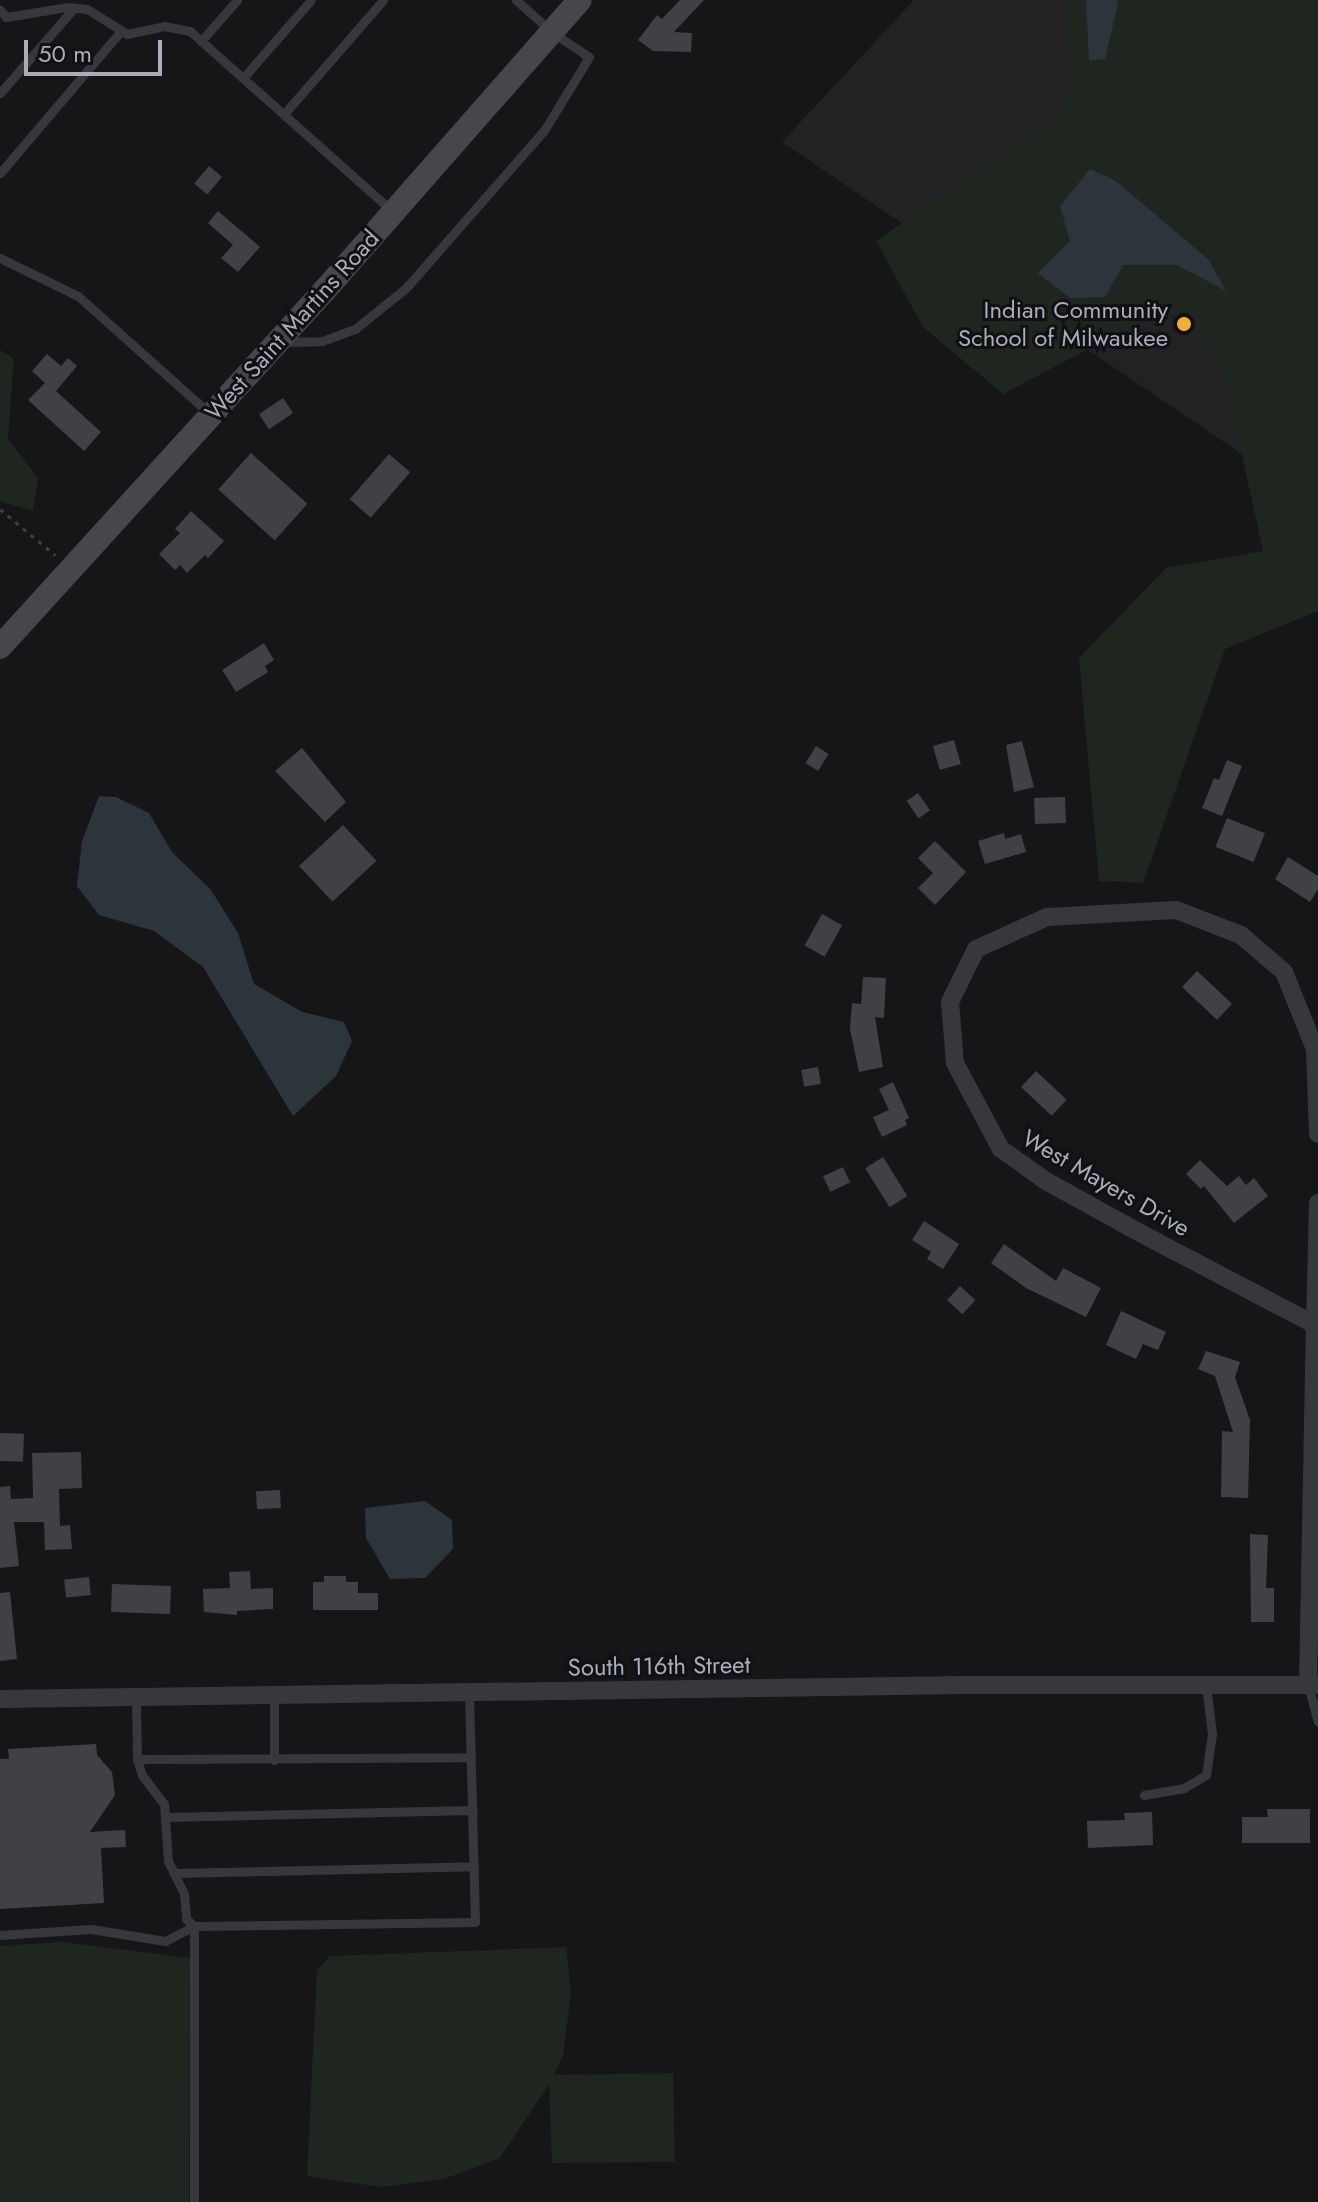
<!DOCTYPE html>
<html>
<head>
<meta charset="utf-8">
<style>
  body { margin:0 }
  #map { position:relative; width:1318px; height:2202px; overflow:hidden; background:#161618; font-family:Jost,sans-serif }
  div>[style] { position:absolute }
  .built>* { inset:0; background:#222225 }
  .green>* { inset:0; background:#1e261f }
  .water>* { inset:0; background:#2c353c }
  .building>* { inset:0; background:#404145; transform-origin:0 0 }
  .path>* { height:3px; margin-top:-1.5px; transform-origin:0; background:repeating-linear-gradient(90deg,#3d3f44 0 4px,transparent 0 10px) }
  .lane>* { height:9px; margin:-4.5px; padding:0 4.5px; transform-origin:4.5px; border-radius:4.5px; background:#37383d }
  .street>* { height:18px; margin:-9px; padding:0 9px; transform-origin:9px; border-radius:9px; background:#37383d }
  .secondary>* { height:24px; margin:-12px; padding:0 12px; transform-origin:12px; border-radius:12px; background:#45474d }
  .dots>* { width:22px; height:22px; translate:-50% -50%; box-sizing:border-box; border:4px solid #111113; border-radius:50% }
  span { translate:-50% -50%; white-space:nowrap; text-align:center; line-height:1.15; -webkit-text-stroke:6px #111113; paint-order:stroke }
  .poi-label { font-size:24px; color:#a8adb8 }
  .right { translate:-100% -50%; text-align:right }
  .street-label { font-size:24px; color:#a8adb8 }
  .scale { position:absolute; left:24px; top:40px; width:138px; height:36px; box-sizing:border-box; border:4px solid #a8adb8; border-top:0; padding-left:10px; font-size:24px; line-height:28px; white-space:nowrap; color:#a8adb8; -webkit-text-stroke:6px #111113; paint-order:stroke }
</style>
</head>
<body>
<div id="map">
  <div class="built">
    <div style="clip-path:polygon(914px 0,1318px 0,1318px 506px,782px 142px)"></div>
  </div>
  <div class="green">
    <div style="clip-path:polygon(1069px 0,1318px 0,1318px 611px,1225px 649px,1143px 883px,1099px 881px,1079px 658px,1166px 568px,1263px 551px,1220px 355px,1164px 309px,1003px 394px,923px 327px,876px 241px,1065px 111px)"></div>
    <div style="clip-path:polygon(0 350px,14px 359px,8px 439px,38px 478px,33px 511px,0 501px)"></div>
    <div style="clip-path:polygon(63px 1942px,190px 1958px,189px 2202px,0 2202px,0 1946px)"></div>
    <div style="clip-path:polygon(566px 1947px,571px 1993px,563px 2055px,554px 2075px,673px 2073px,675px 2162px,552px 2163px,549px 2084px,500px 2158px,444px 2179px,381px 2187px,307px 2176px,317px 1970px,330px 1956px)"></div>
  </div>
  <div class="water">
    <div style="clip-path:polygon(1086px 0,1116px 0,1118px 4px,1105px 59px,1089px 61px)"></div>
    <div style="clip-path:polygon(1090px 169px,1116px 181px,1209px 260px,1226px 291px,1177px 265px,1123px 265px,1105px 297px,1070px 298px,1038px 273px,1070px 241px,1060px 206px)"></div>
    <div style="clip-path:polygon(99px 796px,116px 797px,149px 813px,172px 852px,211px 890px,238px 933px,254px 984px,302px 1012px,344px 1022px,352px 1041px,336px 1076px,293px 1116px,203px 967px,154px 931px,99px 915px,77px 886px,82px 841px)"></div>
    <div style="clip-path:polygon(425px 1501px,452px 1520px,453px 1549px,425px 1578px,390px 1579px,366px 1538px,365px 1508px)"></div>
  </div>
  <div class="building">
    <div style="clip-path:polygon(680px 0,704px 0,674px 32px,692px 33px,691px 52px,653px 51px,638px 40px,657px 15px,662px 19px)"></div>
    <div style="left:209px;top:166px;width:17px;height:23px;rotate:40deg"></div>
    <div style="clip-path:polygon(218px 211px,260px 247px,238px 272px,221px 258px,233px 245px,208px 223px)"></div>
    <div style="clip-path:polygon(47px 354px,61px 366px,68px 358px,77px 366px,56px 391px,101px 432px,84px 451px,28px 400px,45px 383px,32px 371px)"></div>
    <div style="left:283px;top:398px;width:18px;height:29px;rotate:56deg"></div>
    <div style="left:251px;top:453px;width:76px;height:49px;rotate:42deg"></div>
    <div style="left:389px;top:454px;width:28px;height:60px;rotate:41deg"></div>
    <div style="clip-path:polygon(191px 511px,224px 541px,208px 558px,205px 555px,187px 573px,180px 565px,175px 570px,159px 554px,180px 533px,175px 529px)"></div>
    <div style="clip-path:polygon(264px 643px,274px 660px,265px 666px,268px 672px,236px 692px,222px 670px)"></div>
    <div style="left:954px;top:740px;width:25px;height:22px;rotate:74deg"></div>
    <div style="clip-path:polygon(1022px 741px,1034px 787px,1014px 792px,1006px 745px)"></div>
    <div style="left:816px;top:746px;width:15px;height:20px;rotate:32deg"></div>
    <div style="clip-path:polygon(302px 748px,346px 802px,325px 822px,275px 771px)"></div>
    <div style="clip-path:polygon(1227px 760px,1242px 766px,1222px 816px,1202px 808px,1214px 778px,1219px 780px)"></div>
    <div style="left:918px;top:793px;width:21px;height:14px;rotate:55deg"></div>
    <div style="left:1065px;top:797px;width:26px;height:31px;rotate:88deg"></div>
    <div style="left:1227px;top:818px;width:41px;height:31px;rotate:22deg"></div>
    <div style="left:343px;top:825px;width:49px;height:60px;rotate:47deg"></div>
    <div style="clip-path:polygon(1004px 833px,1005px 839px,1021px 834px,1026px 852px,985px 864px,978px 841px)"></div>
    <div style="clip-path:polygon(935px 841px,966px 872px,935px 905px,918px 888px,933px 873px,918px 858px)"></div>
    <div style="clip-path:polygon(1288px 857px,1318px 876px,1318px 889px,1310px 902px,1275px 879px)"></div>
    <div style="left:822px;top:914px;width:23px;height:36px;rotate:29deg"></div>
    <div style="left:1197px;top:971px;width:48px;height:22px;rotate:43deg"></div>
    <div style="clip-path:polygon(863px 977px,886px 978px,884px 1018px,875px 1017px,883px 1067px,859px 1072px,850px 1029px,852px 1003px,861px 1004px)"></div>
    <div style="left:818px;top:1067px;width:17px;height:17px;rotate:80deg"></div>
    <div style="left:1036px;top:1071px;width:42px;height:22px;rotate:43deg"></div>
    <div style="clip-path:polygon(893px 1082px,909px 1118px,905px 1120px,907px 1125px,882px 1137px,873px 1117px,889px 1110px,879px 1089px)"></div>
    <div style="left:883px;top:1157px;width:46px;height:21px;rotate:58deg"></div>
    <div style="clip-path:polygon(1200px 1160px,1227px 1186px,1239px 1176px,1246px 1185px,1254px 1178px,1268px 1196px,1234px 1223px,1204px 1186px,1201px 1189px,1186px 1174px)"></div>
    <div style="left:843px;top:1167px;width:17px;height:22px;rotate:65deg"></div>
    <div style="clip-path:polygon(924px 1221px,959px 1244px,943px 1269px,927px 1259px,931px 1252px,912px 1240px)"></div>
    <div style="clip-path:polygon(1004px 1244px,1056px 1281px,1063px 1268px,1101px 1288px,1086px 1317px,1026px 1288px,991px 1263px)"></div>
    <div style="left:960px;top:1286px;width:21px;height:19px;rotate:43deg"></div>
    <div style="clip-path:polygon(1121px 1311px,1166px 1332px,1158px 1350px,1143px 1344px,1136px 1359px,1106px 1345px)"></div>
    <div style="clip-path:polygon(1206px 1351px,1240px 1362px,1235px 1377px,1250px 1420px,1248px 1498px,1221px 1497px,1222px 1431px,1233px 1432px,1215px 1376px,1198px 1369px)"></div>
    <div style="left:0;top:1433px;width:24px;height:28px;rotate:2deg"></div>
    <div style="clip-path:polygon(81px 1452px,82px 1488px,59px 1489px,60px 1526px,70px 1525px,72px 1549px,45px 1550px,44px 1522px,14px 1522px,19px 1566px,0 1568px,0 1487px,10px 1486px,11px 1499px,33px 1498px,32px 1453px)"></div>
    <div style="left:280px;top:1490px;width:18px;height:24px;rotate:87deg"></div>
    <div style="clip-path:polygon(1250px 1534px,1268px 1535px,1266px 1588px,1274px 1588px,1274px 1622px,1251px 1622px)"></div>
    <div style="clip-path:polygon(250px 1571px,251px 1589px,273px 1588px,273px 1609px,237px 1611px,237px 1615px,204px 1612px,203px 1589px,230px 1588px,229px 1572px)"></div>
    <div style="clip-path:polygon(324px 1576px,346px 1576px,346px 1582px,358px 1582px,358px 1593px,378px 1593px,378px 1610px,313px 1610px,313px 1582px,324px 1582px)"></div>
    <div style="left:89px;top:1577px;width:18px;height:25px;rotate:84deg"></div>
    <div style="left:112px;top:1584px;width:59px;height:28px;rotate:2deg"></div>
    <div style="clip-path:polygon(10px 1592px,17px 1659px,0 1661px,0 1593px)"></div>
    <div style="clip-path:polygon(96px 1744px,97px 1755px,112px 1772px,115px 1795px,90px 1832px,125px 1830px,126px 1847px,101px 1848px,104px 1903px,0 1909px,0 1759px,9px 1759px,8px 1749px)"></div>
    <div style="clip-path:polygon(1267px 1809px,1310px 1809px,1310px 1843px,1242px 1843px,1242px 1817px,1268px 1817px)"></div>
    <div style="clip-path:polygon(1152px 1812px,1153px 1845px,1088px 1848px,1087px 1821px,1125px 1820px,1124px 1813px)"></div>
  </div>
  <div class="path">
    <div style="left:0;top:509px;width:72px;rotate:39.9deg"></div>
  </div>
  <div class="lane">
    <div style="left:0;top:10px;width:9px;rotate:49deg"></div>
    <div style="left:6px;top:17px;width:63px;rotate:-9.2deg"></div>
    <div style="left:68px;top:7px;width:19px;rotate:6deg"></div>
    <div style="left:87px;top:9px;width:47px;rotate:32deg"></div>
    <div style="left:127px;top:34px;width:38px;rotate:-12deg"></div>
    <div style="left:164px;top:26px;width:26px;rotate:11deg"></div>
    <div style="left:190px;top:31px;width:272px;rotate:41.7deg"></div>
    <div style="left:201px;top:41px;width:55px;rotate:-48.7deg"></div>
    <div style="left:243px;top:78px;width:103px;rotate:-48.9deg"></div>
    <div style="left:0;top:93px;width:113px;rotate:-49deg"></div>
    <div style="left:284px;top:114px;width:151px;rotate:-49deg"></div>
    <div style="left:0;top:173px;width:187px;rotate:-49.6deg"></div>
    <div style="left:0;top:258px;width:87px;rotate:26deg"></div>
    <div style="left:78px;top:296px;width:177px;rotate:41.8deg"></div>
    <div style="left:283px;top:342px;width:39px;rotate:-1deg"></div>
    <div style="left:322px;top:341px;width:35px;rotate:-20deg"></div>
    <div style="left:355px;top:329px;width:65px;rotate:-38.8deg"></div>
    <div style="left:406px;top:288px;width:211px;rotate:-48.8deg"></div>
    <div style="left:545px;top:129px;width:84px;rotate:-58.6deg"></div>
    <div style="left:589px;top:57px;width:45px;rotate:-146deg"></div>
    <div style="left:552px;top:32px;width:48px;rotate:-138.4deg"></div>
    <div style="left:1308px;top:1685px;width:38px;rotate:75deg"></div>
    <div style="left:136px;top:1697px;width:62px;rotate:89.1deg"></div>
    <div style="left:137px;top:1759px;width:17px;rotate:73deg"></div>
    <div style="left:142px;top:1775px;width:36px;rotate:53deg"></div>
    <div style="left:164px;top:1804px;width:57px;rotate:86deg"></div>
    <div style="left:168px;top:1861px;width:37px;rotate:64deg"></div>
    <div style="left:184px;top:1894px;width:25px;rotate:85deg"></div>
    <div style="left:186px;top:1919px;width:11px;rotate:41deg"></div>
    <div style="left:194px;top:1926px;width:281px;rotate:-0.8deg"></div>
    <div style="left:475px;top:1922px;width:230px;rotate:-91.5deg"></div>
    <div style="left:137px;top:1759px;width:334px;rotate:-0.3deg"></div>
    <div style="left:274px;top:1760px;width:65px;rotate:-90deg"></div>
    <div style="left:1144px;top:1795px;width:41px;rotate:-9.9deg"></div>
    <div style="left:1184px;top:1788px;width:26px;rotate:-31deg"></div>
    <div style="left:1206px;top:1775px;width:41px;rotate:-81.7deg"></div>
    <div style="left:1212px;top:1734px;width:49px;rotate:-97deg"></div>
    <div style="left:166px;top:1817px;width:307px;rotate:-1.3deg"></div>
    <div style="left:174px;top:1873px;width:300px;rotate:-1.3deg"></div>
    <div style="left:0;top:1935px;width:91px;rotate:-3.8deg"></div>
    <div style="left:91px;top:1929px;width:75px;rotate:9.2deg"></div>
    <div style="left:165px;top:1941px;width:33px;rotate:-27deg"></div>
    <div style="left:194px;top:1926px;width:276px;rotate:90deg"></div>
  </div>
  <div class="street">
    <div style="left:1318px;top:1134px;width:85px;rotate:-92deg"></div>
    <div style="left:1315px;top:1049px;width:83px;rotate:-111.9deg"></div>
    <div style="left:1284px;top:972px;width:57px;rotate:-139.3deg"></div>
    <div style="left:1241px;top:935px;width:70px;rotate:-159deg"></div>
    <div style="left:1176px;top:910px;width:129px;rotate:176.9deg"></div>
    <div style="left:1047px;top:917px;width:78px;rotate:155.7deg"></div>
    <div style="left:976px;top:949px;width:59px;rotate:116.1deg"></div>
    <div style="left:950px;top:1002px;width:61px;rotate:85.3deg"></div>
    <div style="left:955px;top:1063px;width:98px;rotate:61.9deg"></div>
    <div style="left:1001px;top:1149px;width:55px;rotate:35.4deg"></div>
    <div style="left:1046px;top:1181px;width:110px;rotate:28.9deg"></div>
    <div style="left:1142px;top:1234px;width:195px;rotate:27.7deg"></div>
    <div style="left:1315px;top:1325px;width:122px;rotate:-88.6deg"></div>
    <div style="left:1308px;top:1685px;width:360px;rotate:-88.9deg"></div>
    <div style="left:0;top:1699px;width:965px;rotate:-0.83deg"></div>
    <div style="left:965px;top:1685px;width:353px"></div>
  </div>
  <div class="secondary">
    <div style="left:0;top:647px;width:483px;rotate:-47.7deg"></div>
    <div style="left:325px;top:290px;width:386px;rotate:-48.7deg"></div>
  </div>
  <div class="dots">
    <div style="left:1184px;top:324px;background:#f2b134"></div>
  </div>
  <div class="poi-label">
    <span class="right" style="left:1168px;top:324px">Indian Community<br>School of Milwaukee</span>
  </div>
  <div class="street-label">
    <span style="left:292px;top:325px;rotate:-48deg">West Saint Martins Road</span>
    <span style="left:1106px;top:1183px;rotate:30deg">West Mayers Drive</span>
    <span style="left:659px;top:1666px;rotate:-1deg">South 116th Street</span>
  </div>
  <div class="scale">50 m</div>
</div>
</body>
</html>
